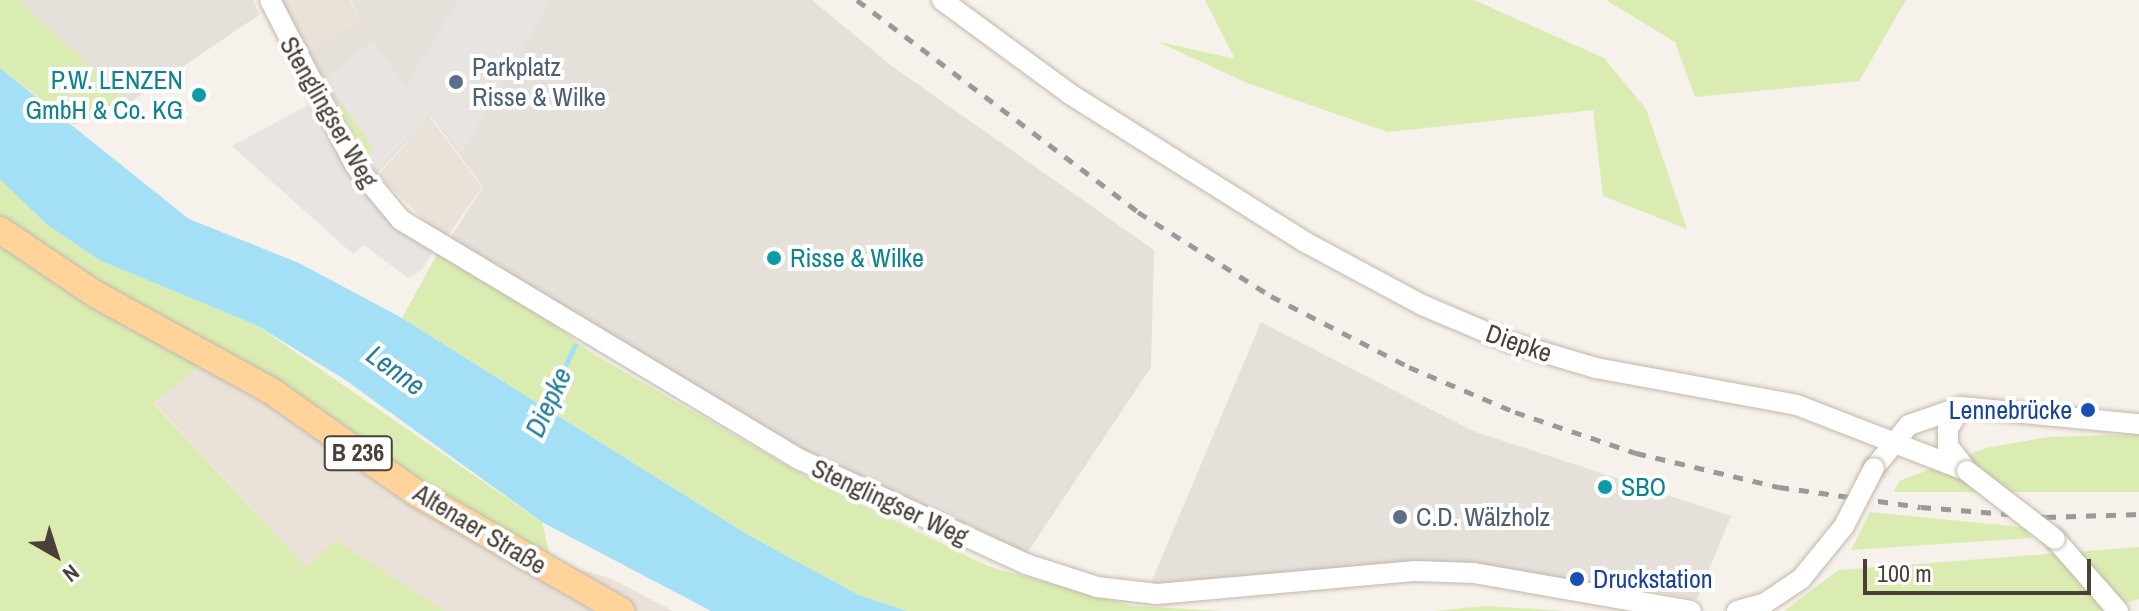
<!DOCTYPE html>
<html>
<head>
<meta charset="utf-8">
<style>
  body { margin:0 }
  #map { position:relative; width:2139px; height:611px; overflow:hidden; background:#f6f1ea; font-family:"Archivo Narrow",sans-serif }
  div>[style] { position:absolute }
  .residential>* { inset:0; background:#eae2d8 }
  .industrial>* { inset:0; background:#e6e0db }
  .green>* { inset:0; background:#daecb1 }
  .parking>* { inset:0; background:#e7e4e2 }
  .water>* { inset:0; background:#a4e0f5 }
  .stream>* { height:5px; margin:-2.5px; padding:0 2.5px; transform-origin:2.5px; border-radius:2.5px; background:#a4e0f5 }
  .roads { filter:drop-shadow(0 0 2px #c2b7ac) drop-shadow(0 0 2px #c2b7ac) }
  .minor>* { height:20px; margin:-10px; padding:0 10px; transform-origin:10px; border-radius:10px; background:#fff }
  .major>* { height:26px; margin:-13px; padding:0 13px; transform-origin:13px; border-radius:13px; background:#ffd39a }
  .rail>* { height:5px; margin-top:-2.5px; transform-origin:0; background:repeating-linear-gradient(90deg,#999 0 10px,transparent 0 20px) }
  .bridges { filter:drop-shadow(0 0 2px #c2b7ac) drop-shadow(0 0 2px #c2b7ac) }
  .minor-bridge>* { height:20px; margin:-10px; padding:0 10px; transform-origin:10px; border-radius:10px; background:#fff }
  .dots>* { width:22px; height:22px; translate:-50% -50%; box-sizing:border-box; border:4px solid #fff; border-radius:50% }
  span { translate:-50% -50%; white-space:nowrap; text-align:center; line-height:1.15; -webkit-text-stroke:8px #fff; paint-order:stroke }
  .shield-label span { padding:2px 6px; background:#fff; border:2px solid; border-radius:6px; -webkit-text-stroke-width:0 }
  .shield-label { font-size:24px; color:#4b4037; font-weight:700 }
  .service-label { font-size:26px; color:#4e5e75 }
  .left { translate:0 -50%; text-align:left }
  .culture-label { font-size:26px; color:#0d838f }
  .right { translate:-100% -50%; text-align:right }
  .street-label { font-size:26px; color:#4b4037 }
  .transit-label { font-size:26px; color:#164399 }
  .water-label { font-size:28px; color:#247b9b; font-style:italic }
  .north { position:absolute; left:16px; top:515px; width:80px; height:80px; -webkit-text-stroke:6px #fff; paint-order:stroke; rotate:141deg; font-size:22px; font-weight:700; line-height:32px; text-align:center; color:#4b4037 }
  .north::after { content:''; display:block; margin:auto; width:28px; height:36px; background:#4b4037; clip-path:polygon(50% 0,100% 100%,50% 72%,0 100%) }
  .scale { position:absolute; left:1863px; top:559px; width:228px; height:36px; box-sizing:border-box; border:4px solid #4b4037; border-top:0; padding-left:10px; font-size:24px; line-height:28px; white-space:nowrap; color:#4b4037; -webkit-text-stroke:6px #fff; paint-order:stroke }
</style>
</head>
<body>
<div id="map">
  <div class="residential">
    <div style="clip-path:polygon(280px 0,350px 0,361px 21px,307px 50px)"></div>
    <div style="clip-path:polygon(430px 117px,482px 187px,445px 240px,378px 175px)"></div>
    <div style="clip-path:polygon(222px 349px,551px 561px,610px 578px,673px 611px,445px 611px,336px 540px,306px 567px,153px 402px)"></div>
  </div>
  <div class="industrial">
    <div style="clip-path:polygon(19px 0,253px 0,259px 15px,129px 103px)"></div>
    <div style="clip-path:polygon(351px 0,812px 0,893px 67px,1154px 250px,1151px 367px,1021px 562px,910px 513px,448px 241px,483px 187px,431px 116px,377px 174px,307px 50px,361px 21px)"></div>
    <div style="clip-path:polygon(1261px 322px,1473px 431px,1731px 516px,1697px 599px,1628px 587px,1350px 574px,1148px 590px)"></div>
  </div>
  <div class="green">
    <div style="clip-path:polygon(0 0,19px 0,129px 103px,74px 125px,0 68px)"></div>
    <div style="clip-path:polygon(1205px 0,1474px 0,1604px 58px,1646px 109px,1687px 229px,1603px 196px,1593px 110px,1388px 132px,1247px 83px,1156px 41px,1235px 59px)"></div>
    <div style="clip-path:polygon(1606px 0,1906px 0,1859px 81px,1695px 97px,1675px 42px)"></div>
    <div style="clip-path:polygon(340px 101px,372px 146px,369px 162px,337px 103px)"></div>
    <div style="clip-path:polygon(0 179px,45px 223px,99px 260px,256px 325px,542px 522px,551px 561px,467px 514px,222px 349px,153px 403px,306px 567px,336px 540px,445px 611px,0 611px)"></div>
    <div style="clip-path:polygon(445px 240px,590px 352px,817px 483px,990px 567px,1133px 606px,1223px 611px,907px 611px,859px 595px,750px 536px,402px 318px)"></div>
    <div style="clip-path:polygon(2139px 434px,2139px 492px,1894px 492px,1899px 481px,1986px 448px,2048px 437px)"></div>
    <div style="clip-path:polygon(1870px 512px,2022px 527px,2032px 538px,1851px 550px)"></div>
    <div style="clip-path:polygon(2139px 547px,2139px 599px,2101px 611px,1784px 611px,1838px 570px)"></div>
    <div style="clip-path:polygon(1485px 606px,1568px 611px,1435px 611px)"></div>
  </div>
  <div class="parking">
    <div style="clip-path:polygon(458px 0,551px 0,462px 153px,430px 114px,378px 169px,369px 162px,372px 146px,325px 79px,372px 40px,406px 86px)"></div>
    <div style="clip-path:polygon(308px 105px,358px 184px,396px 229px,433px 251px,422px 270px,408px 278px,364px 245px,353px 254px,232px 146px)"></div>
  </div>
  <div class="water">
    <div style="clip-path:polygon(0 68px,189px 219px,299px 263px,402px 318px,750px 536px,859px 595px,907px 611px,711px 611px,542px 522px,344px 379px,256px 325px,99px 260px,45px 223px,0 179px)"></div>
  </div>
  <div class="stream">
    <div style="left:542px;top:416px;width:78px;rotate:-65.1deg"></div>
  </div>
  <div class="roads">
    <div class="minor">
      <div style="left:270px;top:0;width:186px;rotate:62.7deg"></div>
      <div style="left:355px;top:165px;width:72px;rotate:50.1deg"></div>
      <div style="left:401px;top:220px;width:464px;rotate:31deg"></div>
      <div style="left:799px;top:459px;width:250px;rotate:24.8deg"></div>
      <div style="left:1026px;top:564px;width:75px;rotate:17.9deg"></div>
      <div style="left:1097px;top:587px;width:60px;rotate:6.7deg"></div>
      <div style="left:1157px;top:594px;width:260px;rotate:-5.1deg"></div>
      <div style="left:1416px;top:571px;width:58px;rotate:2deg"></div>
      <div style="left:1474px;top:573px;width:220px;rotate:9.9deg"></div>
      <div style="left:942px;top:0;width:159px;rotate:36.3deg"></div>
      <div style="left:1070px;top:94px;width:278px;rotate:32.2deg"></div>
      <div style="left:1305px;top:242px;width:133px;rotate:28.3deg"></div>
      <div style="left:1422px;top:305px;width:98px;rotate:22.9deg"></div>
      <div style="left:1512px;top:343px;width:88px;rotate:16.6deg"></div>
      <div style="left:1596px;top:368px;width:204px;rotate:10.4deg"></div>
      <div style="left:1797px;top:405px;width:182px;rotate:21.2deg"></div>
      <div style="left:1961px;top:407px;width:26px;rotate:121deg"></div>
      <div style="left:1948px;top:429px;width:17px;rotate:90deg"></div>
      <div style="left:1948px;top:446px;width:28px;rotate:52deg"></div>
      <div style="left:1874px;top:468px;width:55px;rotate:-50.9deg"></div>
      <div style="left:1909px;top:425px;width:55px;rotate:-19.1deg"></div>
      <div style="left:1961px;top:407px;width:179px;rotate:5.5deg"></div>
      <div style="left:2055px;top:539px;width:96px;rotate:48.8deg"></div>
    </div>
    <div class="major">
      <div style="left:0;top:230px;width:115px;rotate:34deg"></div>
      <div style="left:95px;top:294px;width:203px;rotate:28.8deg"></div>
      <div style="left:273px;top:392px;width:175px;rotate:35.2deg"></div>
      <div style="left:416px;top:493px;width:237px;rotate:29.9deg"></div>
    </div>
  </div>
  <div class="rail">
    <div style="left:857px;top:0;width:352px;rotate:37deg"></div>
    <div style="left:1138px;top:212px;width:157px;rotate:32.3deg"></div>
    <div style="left:1271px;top:296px;width:155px;rotate:27.2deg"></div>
    <div style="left:1409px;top:367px;width:115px;rotate:23deg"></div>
    <div style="left:1515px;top:412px;width:128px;rotate:18.7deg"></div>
    <div style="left:1636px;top:453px;width:147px;rotate:13.4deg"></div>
    <div style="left:1779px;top:487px;width:143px;rotate:8deg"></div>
    <div style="left:1921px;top:507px;width:125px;rotate:4.6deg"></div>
    <div style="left:2046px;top:517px;width:93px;rotate:-1.8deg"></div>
  </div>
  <div class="bridges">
    <div class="minor-bridge">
      <div style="left:1967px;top:471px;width:111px;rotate:37.7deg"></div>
      <div style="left:1737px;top:611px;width:29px;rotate:-16deg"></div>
      <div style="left:1765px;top:603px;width:43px;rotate:-33.7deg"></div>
      <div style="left:1801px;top:579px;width:68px;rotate:-50.9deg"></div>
      <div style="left:1844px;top:526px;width:65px;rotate:-62.7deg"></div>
    </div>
  </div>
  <div class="dots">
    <div style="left:456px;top:82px;background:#5c6f8a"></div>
    <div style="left:199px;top:95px;background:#0f9aa8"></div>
    <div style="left:774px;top:258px;background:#0f9aa8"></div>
    <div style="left:2088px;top:410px;background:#1a4fb4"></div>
    <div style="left:1605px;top:487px;background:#0f9aa8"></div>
    <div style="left:1400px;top:517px;background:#5c6f8a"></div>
    <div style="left:1577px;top:579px;background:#1a4fb4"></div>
  </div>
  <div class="shield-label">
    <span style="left:358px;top:453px">B 236</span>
  </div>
  <div class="service-label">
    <span class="left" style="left:472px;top:82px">Parkplatz<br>Risse &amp; Wilke</span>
    <span class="left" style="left:1416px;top:517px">C.D. Wälzholz</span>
  </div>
  <div class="culture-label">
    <span class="right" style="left:183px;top:95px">P.W. LENZEN<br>GmbH &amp; Co. KG</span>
    <span class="left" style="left:790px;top:258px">Risse &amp; Wilke</span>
    <span class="left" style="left:1621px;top:487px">SBO</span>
  </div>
  <div class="street-label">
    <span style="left:329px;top:112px;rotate:60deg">Stenglingser Weg</span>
    <span style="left:1519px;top:343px;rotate:19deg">Diepke</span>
    <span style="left:890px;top:502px;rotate:25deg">Stenglingser Weg</span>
    <span style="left:480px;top:529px;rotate:31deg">Altenaer Straße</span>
  </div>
  <div class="transit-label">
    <span class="right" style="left:2072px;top:410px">Lennebrücke</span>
    <span class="left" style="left:1593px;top:579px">Druckstation</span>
  </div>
  <div class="water-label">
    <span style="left:396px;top:370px;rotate:36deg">Lenne</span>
    <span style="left:548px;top:402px;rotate:-65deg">Diepke</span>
  </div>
  <div class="north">N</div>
  <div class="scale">100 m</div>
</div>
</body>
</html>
